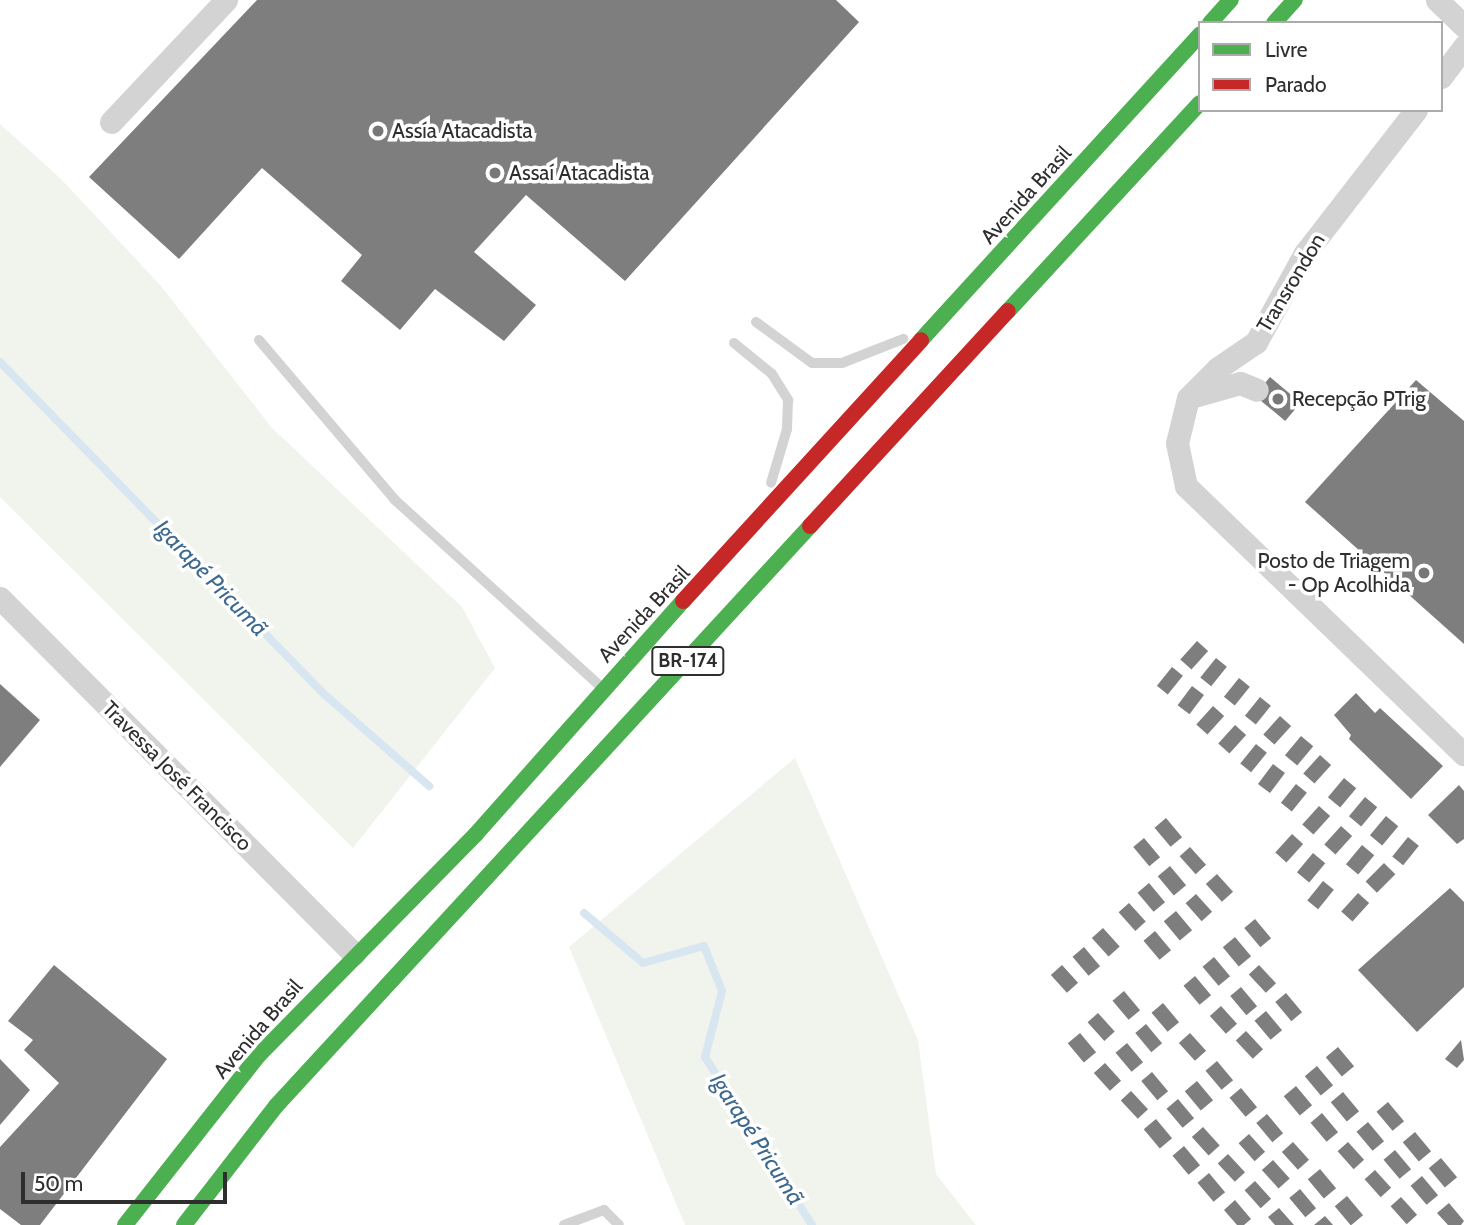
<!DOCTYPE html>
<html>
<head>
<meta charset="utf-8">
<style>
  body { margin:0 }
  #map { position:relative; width:1464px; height:1225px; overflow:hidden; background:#fff; font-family:Cabin,sans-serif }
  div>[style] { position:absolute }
  .green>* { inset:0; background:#f0f4ec }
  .stream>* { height:8px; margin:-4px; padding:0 4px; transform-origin:4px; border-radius:4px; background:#d8e6f1 }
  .building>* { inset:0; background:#7e7e7e; transform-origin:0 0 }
  .lane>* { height:10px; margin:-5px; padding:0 5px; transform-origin:5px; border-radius:5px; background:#d3d3d3 }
  .street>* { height:23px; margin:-11.5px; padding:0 11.5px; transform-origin:11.5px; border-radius:11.5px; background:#d3d3d3 }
  .fast>* { height:16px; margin:-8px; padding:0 8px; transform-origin:8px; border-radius:8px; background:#4caf50 }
  .jam>* { height:16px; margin:-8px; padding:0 8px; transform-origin:8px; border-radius:8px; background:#c62828 }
  .dots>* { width:19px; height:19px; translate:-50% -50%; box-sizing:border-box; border:4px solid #fff; border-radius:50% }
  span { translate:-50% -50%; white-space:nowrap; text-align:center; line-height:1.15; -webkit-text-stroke:7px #fff; paint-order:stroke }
  .shield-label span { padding:2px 5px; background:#fff; border:2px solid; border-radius:5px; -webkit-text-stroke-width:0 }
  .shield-label { font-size:19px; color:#2e2e2e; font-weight:700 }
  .poi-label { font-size:21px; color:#2e2e2e }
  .left { translate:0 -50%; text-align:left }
  .right { translate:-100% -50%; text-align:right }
  .street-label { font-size:21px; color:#2e2e2e }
  .water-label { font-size:23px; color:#3d698f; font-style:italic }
  .legend { position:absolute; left:1198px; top:21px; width:245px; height:91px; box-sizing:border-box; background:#fff; border:2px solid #ababab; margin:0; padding:9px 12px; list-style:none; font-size:21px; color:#2e2e2e }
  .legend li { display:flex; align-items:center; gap:14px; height:35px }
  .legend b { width:35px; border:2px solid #ababab }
  .scale { position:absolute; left:21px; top:1172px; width:206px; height:32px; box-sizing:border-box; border:4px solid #2e2e2e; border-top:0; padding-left:9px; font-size:21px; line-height:24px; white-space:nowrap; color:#2e2e2e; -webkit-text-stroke:5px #fff; paint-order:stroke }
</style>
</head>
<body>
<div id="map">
  <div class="green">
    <div style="clip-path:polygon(0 124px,61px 179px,160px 285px,272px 428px,462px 607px,495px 668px,353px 848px,0 497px)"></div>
    <div style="clip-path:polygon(795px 758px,918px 1040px,936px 1174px,976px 1225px,685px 1225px,569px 947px)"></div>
  </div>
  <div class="stream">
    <div style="left:0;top:362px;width:464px;rotate:45.7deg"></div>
    <div style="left:324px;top:694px;width:140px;rotate:41.2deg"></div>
    <div style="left:584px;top:913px;width:77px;rotate:40.3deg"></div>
    <div style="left:643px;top:963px;width:63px;rotate:-15.6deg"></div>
    <div style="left:704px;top:946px;width:48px;rotate:68.2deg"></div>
    <div style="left:722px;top:991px;width:68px;rotate:104.4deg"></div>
    <div style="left:705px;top:1057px;width:199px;rotate:57.5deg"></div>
  </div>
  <div class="building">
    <div style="clip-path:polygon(257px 0,836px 0,859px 22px,625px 281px,526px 195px,474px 252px,536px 305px,504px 341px,435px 289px,400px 330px,341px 281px,362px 255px,262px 168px,179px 259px,89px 177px)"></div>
    <div style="left:1270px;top:377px;width:40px;height:24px;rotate:40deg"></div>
    <div style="clip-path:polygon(1416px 380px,1464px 421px,1464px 644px,1305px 502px)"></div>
    <div style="left:1197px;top:641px;width:15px;height:25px;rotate:42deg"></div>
    <div style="left:1216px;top:658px;width:14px;height:25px;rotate:39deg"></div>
    <div style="left:1172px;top:667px;width:14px;height:24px;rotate:39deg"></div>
    <div style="left:1239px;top:678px;width:14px;height:24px;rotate:39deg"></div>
    <div style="clip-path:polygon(0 684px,40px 720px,0 767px)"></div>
    <div style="left:1192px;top:686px;width:15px;height:24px;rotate:37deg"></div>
    <div style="clip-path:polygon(1356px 693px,1375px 713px,1380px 708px,1443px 766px,1411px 799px,1349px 739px,1351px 735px,1334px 715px)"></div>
    <div style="left:1260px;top:697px;width:14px;height:24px;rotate:39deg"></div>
    <div style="left:1213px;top:706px;width:15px;height:25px;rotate:42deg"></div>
    <div style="left:1280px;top:716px;width:15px;height:25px;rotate:42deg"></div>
    <div style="left:1235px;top:725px;width:15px;height:25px;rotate:42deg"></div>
    <div style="left:1301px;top:736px;width:16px;height:25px;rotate:40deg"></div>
    <div style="left:1256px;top:744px;width:14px;height:25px;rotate:39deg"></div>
    <div style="left:1320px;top:755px;width:15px;height:25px;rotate:42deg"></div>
    <div style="left:1273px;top:764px;width:15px;height:25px;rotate:37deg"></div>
    <div style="left:1344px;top:778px;width:16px;height:25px;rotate:40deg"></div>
    <div style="left:1296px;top:784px;width:14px;height:24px;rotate:39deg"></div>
    <div style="clip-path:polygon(1459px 785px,1464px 791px,1464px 839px,1457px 844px,1428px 815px)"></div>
    <div style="left:1365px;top:797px;width:16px;height:25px;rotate:40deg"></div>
    <div style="left:1319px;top:806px;width:15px;height:25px;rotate:42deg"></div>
    <div style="left:1386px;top:816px;width:16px;height:25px;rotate:40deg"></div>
    <div style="left:1166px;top:818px;width:25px;height:15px;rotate:50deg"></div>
    <div style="left:1341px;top:826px;width:15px;height:25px;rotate:42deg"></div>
    <div style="left:1292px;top:834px;width:15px;height:25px;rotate:42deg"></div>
    <div style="left:1408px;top:837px;width:14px;height:25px;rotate:39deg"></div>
    <div style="left:1144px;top:838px;width:25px;height:14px;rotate:50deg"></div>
    <div style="left:1362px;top:845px;width:16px;height:25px;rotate:40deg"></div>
    <div style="left:1190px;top:847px;width:24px;height:14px;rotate:48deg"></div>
    <div style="left:1313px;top:853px;width:16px;height:25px;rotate:40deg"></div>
    <div style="left:1384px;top:863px;width:16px;height:26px;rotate:45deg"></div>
    <div style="left:1170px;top:866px;width:25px;height:16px;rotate:50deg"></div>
    <div style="left:1217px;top:874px;width:24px;height:15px;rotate:48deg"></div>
    <div style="left:1323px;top:881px;width:14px;height:25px;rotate:39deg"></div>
    <div style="left:1149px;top:883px;width:25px;height:15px;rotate:50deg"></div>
    <div style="clip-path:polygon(1450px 888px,1464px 902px,1464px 987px,1417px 1032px,1358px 970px)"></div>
    <div style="left:1358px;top:893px;width:15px;height:25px;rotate:42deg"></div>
    <div style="left:1196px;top:894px;width:24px;height:14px;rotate:48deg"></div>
    <div style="left:1129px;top:903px;width:25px;height:14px;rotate:48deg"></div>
    <div style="left:1176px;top:911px;width:25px;height:16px;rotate:50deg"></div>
    <div style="left:1255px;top:919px;width:25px;height:14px;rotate:50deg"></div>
    <div style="left:1103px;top:928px;width:25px;height:15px;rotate:48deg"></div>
    <div style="left:1155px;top:931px;width:25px;height:15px;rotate:50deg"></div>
    <div style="left:1235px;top:937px;width:25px;height:16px;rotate:50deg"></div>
    <div style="left:1084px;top:947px;width:25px;height:15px;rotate:50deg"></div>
    <div style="left:1214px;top:957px;width:25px;height:15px;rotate:50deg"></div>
    <div style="clip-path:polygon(54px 965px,167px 1059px,40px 1225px,21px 1225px,0 1209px,0 1147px,59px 1083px,24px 1050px,33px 1040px,8px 1021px)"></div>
    <div style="left:1062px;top:965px;width:24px;height:15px;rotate:48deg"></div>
    <div style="left:1259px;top:965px;width:25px;height:14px;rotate:47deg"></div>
    <div style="left:1195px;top:976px;width:25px;height:15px;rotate:50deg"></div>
    <div style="left:1241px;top:987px;width:25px;height:14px;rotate:50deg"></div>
    <div style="left:1124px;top:991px;width:25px;height:15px;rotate:50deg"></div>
    <div style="left:1286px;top:993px;width:25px;height:14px;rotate:50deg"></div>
    <div style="left:1163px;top:1003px;width:25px;height:15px;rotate:50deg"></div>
    <div style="left:1221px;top:1006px;width:24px;height:15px;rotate:48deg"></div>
    <div style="left:1266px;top:1011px;width:25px;height:15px;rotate:50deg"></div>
    <div style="left:1098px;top:1013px;width:25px;height:14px;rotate:48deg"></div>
    <div style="left:1146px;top:1024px;width:25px;height:14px;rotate:50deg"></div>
    <div style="left:1246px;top:1031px;width:25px;height:14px;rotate:47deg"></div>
    <div style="left:1080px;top:1033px;width:25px;height:16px;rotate:50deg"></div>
    <div style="left:1190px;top:1033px;width:24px;height:15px;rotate:48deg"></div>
    <div style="clip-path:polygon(1461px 1040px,1464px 1060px,1457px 1068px,1445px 1059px)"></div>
    <div style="left:1127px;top:1043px;width:25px;height:15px;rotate:50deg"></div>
    <div style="left:1338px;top:1047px;width:25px;height:16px;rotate:50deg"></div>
    <div style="clip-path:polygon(0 1059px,30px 1090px,0 1125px)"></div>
    <div style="left:1217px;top:1061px;width:25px;height:15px;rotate:50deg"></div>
    <div style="left:1105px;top:1063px;width:24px;height:15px;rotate:48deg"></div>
    <div style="left:1317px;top:1066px;width:25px;height:16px;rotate:50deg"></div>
    <div style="left:1152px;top:1072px;width:25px;height:14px;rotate:50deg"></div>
    <div style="left:1197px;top:1081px;width:25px;height:16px;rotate:50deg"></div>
    <div style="left:1296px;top:1086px;width:25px;height:16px;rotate:50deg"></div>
    <div style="left:1241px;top:1088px;width:25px;height:15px;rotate:50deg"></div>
    <div style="left:1131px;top:1091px;width:25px;height:14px;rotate:47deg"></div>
    <div style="left:1343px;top:1092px;width:25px;height:16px;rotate:50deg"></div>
    <div style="left:1178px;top:1099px;width:25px;height:15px;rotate:50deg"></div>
    <div style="left:1388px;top:1102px;width:25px;height:15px;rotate:50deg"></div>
    <div style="left:1322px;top:1113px;width:25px;height:15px;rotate:50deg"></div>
    <div style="left:1267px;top:1114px;width:25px;height:14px;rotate:50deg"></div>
    <div style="left:1156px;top:1119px;width:25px;height:16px;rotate:50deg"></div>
    <div style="left:1368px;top:1122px;width:25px;height:15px;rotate:50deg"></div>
    <div style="left:1203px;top:1127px;width:25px;height:15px;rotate:48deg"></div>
    <div style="left:1415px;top:1132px;width:25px;height:16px;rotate:50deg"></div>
    <div style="left:1249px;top:1134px;width:24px;height:14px;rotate:48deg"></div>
    <div style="left:1293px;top:1142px;width:24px;height:15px;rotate:48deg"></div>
    <div style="left:1348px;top:1142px;width:24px;height:14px;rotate:48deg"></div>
    <div style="left:1184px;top:1146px;width:25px;height:15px;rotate:50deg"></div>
    <div style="left:1395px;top:1150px;width:25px;height:15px;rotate:50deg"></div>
    <div style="left:1228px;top:1154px;width:25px;height:14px;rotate:47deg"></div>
    <div style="left:1441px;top:1158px;width:25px;height:16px;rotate:50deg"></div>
    <div style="left:1273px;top:1160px;width:25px;height:15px;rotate:48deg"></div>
    <div style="left:1320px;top:1169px;width:25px;height:16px;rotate:50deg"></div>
    <div style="left:1375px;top:1170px;width:24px;height:14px;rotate:48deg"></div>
    <div style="left:1209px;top:1173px;width:25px;height:15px;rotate:50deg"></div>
    <div style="left:1422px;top:1176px;width:25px;height:15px;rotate:50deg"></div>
    <div style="left:1255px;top:1181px;width:24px;height:14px;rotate:48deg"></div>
    <div style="left:1300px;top:1189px;width:25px;height:14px;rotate:50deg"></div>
    <div style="left:1347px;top:1196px;width:25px;height:16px;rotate:50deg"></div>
    <div style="left:1401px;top:1197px;width:24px;height:14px;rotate:48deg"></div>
    <div style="clip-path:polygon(1235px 1200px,1251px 1219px,1244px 1225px,1237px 1225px,1224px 1210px)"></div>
    <div style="clip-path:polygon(1449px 1203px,1464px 1221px,1461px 1225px,1448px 1225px,1437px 1213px)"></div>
    <div style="clip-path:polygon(1279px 1208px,1294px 1225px,1275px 1225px,1268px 1217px)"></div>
    <div style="clip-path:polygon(1325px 1216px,1333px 1225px,1314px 1225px)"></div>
  </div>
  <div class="lane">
    <div style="left:756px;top:322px;width:69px;rotate:36.2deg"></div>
    <div style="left:812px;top:363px;width:30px"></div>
    <div style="left:842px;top:363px;width:66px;rotate:-21.5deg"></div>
    <div style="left:259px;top:340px;width:210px;rotate:49.6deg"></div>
    <div style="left:395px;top:500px;width:275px;rotate:42.2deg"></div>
    <div style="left:734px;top:343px;width:49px;rotate:39.2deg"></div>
    <div style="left:772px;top:374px;width:31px;rotate:58deg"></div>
    <div style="left:788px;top:400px;width:29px;rotate:92deg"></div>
    <div style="left:787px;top:429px;width:56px;rotate:106.5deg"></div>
    <div style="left:564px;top:1225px;width:43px;rotate:-20.6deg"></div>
    <div style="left:604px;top:1210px;width:21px;rotate:45deg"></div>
  </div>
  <div class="street">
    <div style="left:1437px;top:0;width:37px;rotate:44deg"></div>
    <div style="left:1441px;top:77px;width:39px;rotate:-53deg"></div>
    <div style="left:1416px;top:110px;width:181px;rotate:127.8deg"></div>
    <div style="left:1305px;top:253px;width:102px;rotate:118.8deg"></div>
    <div style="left:1256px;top:342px;width:46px;rotate:145.6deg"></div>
    <div style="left:1218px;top:368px;width:42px;rotate:135deg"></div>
    <div style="left:1188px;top:398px;width:46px;rotate:103.7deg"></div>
    <div style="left:1177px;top:443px;width:44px;rotate:78.2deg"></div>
    <div style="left:1186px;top:486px;width:386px;rotate:44deg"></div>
    <div style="left:111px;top:122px;width:168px;rotate:-46.7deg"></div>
    <div style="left:1191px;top:397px;width:51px;rotate:-15.9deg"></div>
    <div style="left:1240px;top:383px;width:18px;rotate:22deg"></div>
    <div style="left:0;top:598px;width:502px;rotate:45.16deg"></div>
  </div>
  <div class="fast">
    <div style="left:1210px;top:23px;width:31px;rotate:-48deg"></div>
    <div style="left:1274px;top:23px;width:31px;rotate:-48deg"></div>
    <div style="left:1008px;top:311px;width:283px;rotate:-47.3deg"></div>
    <div style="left:921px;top:340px;width:414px;rotate:-47.6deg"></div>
    <div style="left:125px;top:1225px;width:215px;rotate:-51.8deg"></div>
    <div style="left:258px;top:1056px;width:311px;rotate:-45.5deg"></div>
    <div style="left:476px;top:834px;width:312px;rotate:-48.4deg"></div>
    <div style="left:184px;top:1225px;width:150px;rotate:-52.3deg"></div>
    <div style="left:276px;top:1106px;width:788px;rotate:-47.36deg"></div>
  </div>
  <div class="jam">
    <div style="left:810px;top:526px;width:292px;rotate:-47.4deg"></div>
    <div style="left:683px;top:601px;width:353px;rotate:-47.6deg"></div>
  </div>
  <div class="dots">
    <div style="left:378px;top:131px;background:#777"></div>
    <div style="left:495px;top:173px;background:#777"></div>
    <div style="left:1278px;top:399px;background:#777"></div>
    <div style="left:1424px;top:573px;background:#777"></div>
  </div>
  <div class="shield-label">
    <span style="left:688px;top:661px">BR-174</span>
  </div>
  <div class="poi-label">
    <span class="left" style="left:392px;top:131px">Assía Atacadista</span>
    <span class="left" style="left:509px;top:173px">Assaí Atacadista</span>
    <span class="left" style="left:1292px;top:399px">Recepção PTrig</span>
    <span class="right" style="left:1410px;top:573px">Posto de Triagem<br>- Op Acolhida</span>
  </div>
  <div class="street-label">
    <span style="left:1026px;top:195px;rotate:-48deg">Avenida Brasil</span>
    <span style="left:1291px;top:283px;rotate:-59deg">Transrondon</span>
    <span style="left:644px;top:614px;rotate:-47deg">Avenida Brasil</span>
    <span style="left:177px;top:776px;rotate:45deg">Travessa José Francisco</span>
    <span style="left:258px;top:1029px;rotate:-49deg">Avenida Brasil</span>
  </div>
  <div class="water-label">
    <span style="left:211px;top:578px;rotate:46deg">Igarapé Pricumã</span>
    <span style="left:757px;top:1139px;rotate:57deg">Igarapé Pricumã</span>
  </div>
  <ul class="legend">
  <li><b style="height:9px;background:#4caf50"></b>Livre</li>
  <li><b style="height:9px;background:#c62828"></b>Parado</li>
  </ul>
  <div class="scale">50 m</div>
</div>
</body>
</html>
